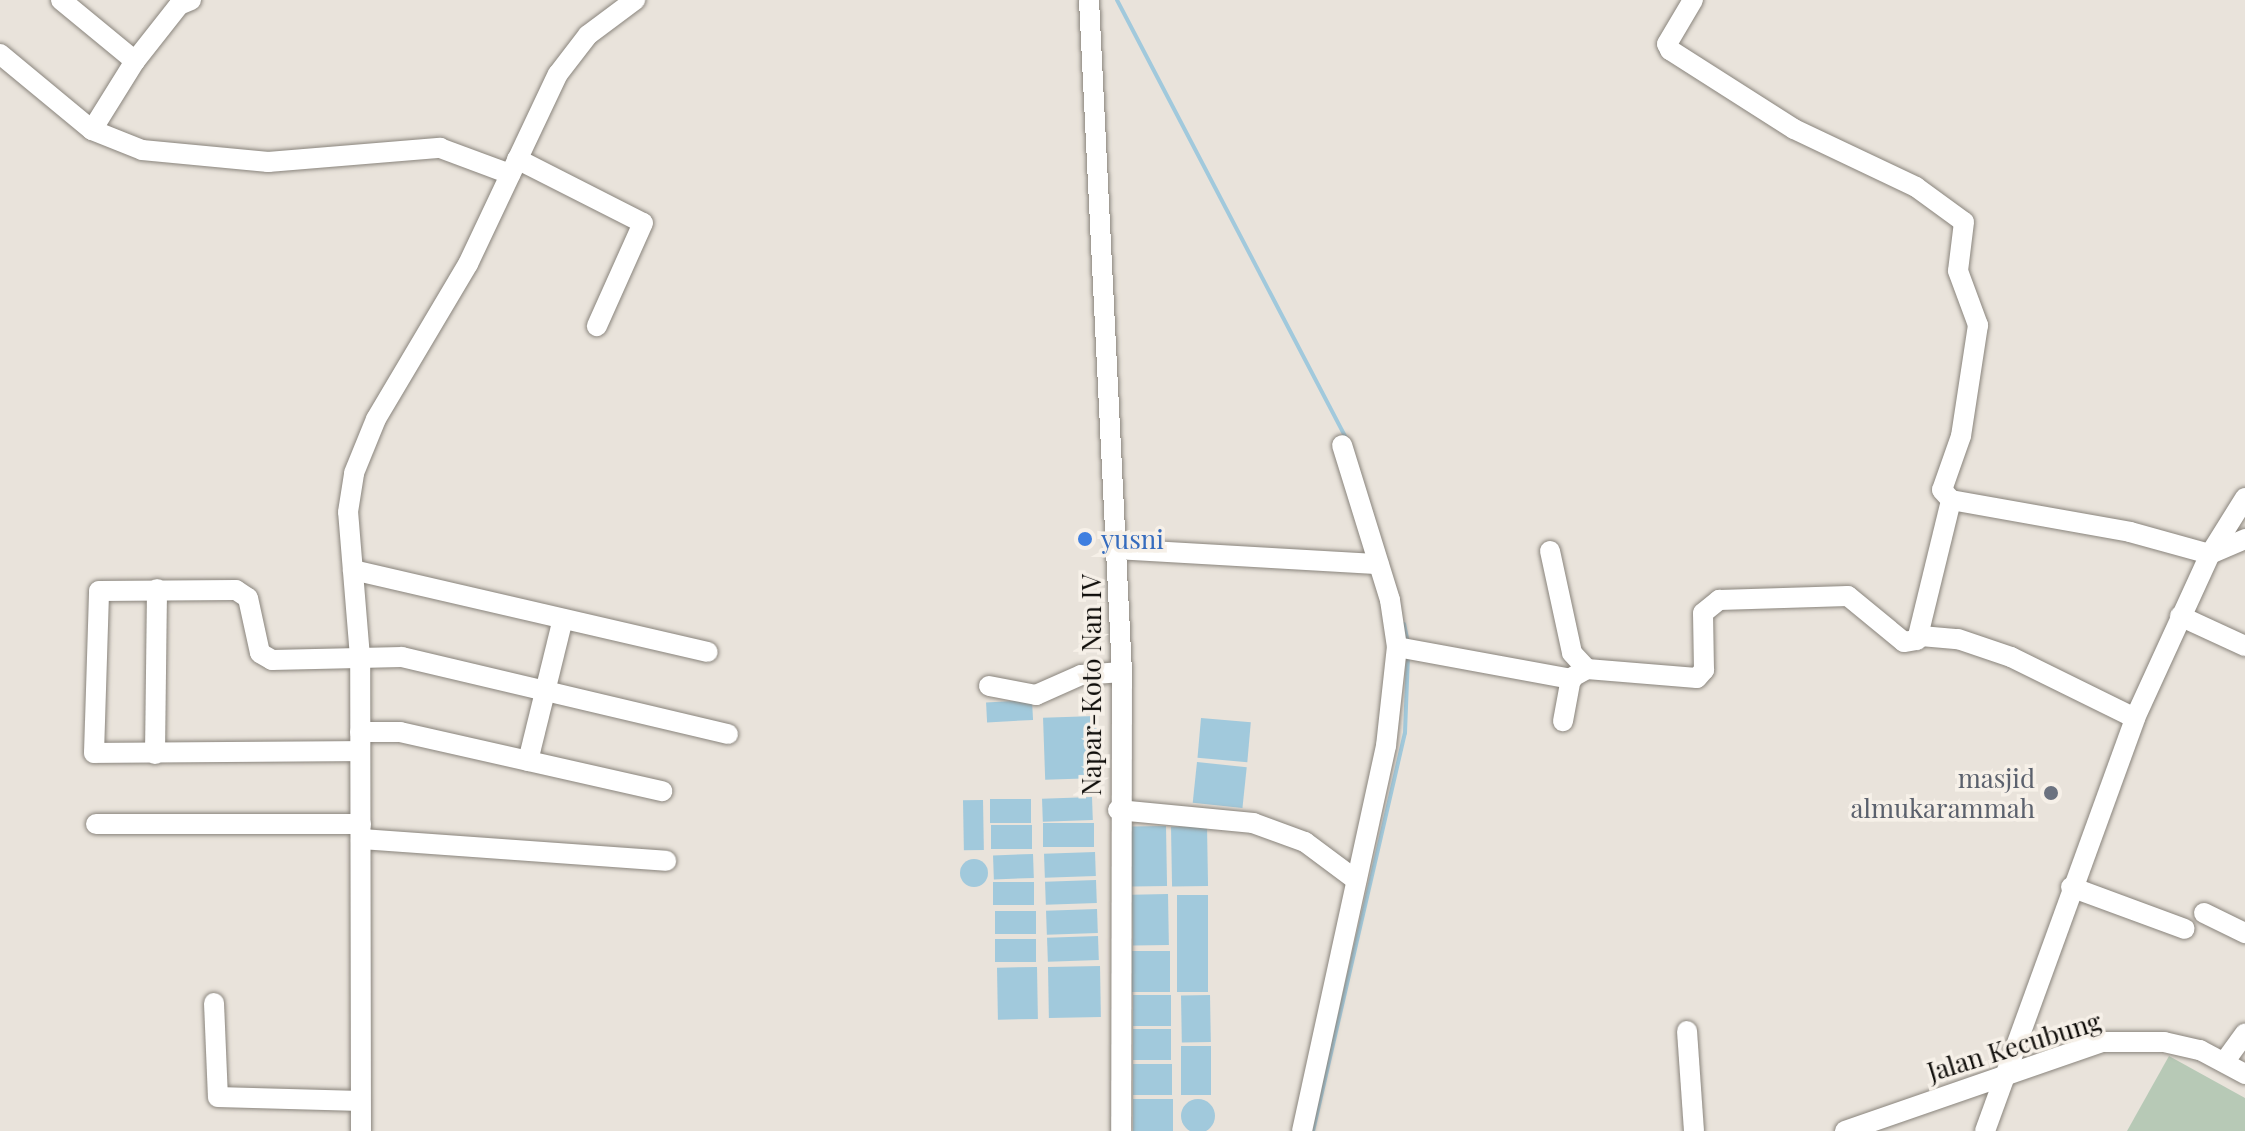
<!DOCTYPE html>
<html>
<head>
<meta charset="utf-8">
<style>
  body { margin:0 }
  #map { position:relative; width:2245px; height:1131px; overflow:hidden; background:#e9e3db; font-family:"Playfair Display",serif }
  div>[style] { position:absolute }
  .green>* { inset:0; background:#b7c9b6 }
  .water>* { inset:0; background:#a1c9dc; transform-origin:0 0 }
  .round { border-radius:50% }
  .stream>* { height:4px; margin:-2px; padding:0 2px; transform-origin:2px; border-radius:2px; background:#a1c9dc }
  .roads { filter:drop-shadow(0 0 2px #89847c) drop-shadow(0 0 2px #89847c) }
  .minor>* { height:20px; margin:-10px; padding:0 10px; transform-origin:10px; border-radius:10px; background:#fff }
  .dots>* { width:22px; height:22px; translate:-50% -50%; box-sizing:border-box; border:4px solid #f6f0e8; border-radius:50% }
  span { translate:-50% -50%; white-space:nowrap; text-align:center; line-height:1.15; -webkit-text-stroke:7px #f6f0e8; paint-order:stroke }
  .shop-label { font-size:26px; color:#366cbe }
  .left { translate:0 -50%; text-align:left }
  .street-label { font-size:26px; color:#0e0c09 }
  .worship-label { font-size:26px; color:#5b616d }
  .right { translate:-100% -50%; text-align:right }
</style>
</head>
<body>
<div id="map">
  <div class="green">
    <div style="clip-path:polygon(2169px 1056px,2245px 1098px,2245px 1131px,2127px 1131px)"></div>
  </div>
  <div class="water">
    <div style="left:1032px;top:700px;width:20px;height:46px;rotate:87deg"></div>
    <div style="left:1096px;top:716px;width:62px;height:53px;rotate:88deg"></div>
    <div style="left:1201px;top:718px;width:50px;height:40px;rotate:5deg"></div>
    <div style="left:1197px;top:762px;width:50px;height:41px;rotate:6deg"></div>
    <div style="left:1092px;top:797px;width:23px;height:50px;rotate:88deg"></div>
    <div style="left:1031px;top:799px;width:24px;height:41px;rotate:90deg"></div>
    <div style="left:983px;top:800px;width:50px;height:20px;rotate:89deg"></div>
    <div style="left:1094px;top:823px;width:24px;height:51px;rotate:90deg"></div>
    <div style="left:1032px;top:825px;width:24px;height:41px;rotate:90deg"></div>
    <div style="left:1166px;top:826px;width:60px;height:35px;rotate:89deg"></div>
    <div style="left:1207px;top:826px;width:60px;height:36px;rotate:89deg"></div>
    <div style="left:1095px;top:852px;width:24px;height:51px;rotate:88deg"></div>
    <div style="left:1033px;top:854px;width:24px;height:40px;rotate:88deg"></div>
    <div class="round" style="left:960px;top:859px;width:28px;height:28px"></div>
    <div style="left:1096px;top:880px;width:23px;height:51px;rotate:88deg"></div>
    <div style="left:1034px;top:882px;width:23px;height:41px;rotate:90deg"></div>
    <div style="left:1168px;top:894px;width:51px;height:36px;rotate:89deg"></div>
    <div style="left:1177px;top:895px;width:31px;height:97px"></div>
    <div style="left:1097px;top:909px;width:24px;height:51px;rotate:88deg"></div>
    <div style="left:1036px;top:911px;width:23px;height:41px;rotate:90deg"></div>
    <div style="left:1098px;top:936px;width:24px;height:51px;rotate:88deg"></div>
    <div style="left:1036px;top:939px;width:23px;height:41px;rotate:90deg"></div>
    <div style="left:1132px;top:951px;width:38px;height:41px"></div>
    <div style="left:1100px;top:966px;width:51px;height:52px;rotate:89deg"></div>
    <div style="left:1037px;top:967px;width:52px;height:40px;rotate:89deg"></div>
    <div style="left:1171px;top:995px;width:31px;height:38px;rotate:90deg"></div>
    <div style="left:1210px;top:995px;width:47px;height:29px;rotate:89deg"></div>
    <div style="left:1133px;top:1029px;width:38px;height:31px"></div>
    <div style="left:1181px;top:1046px;width:30px;height:49px"></div>
    <div style="left:1172px;top:1064px;width:31px;height:39px;rotate:90deg"></div>
    <div style="left:1133px;top:1099px;width:40px;height:32px"></div>
    <div class="round" style="left:1181px;top:1099px;width:34px;height:34px"></div>
  </div>
  <div class="stream">
    <div style="left:1117px;top:0;width:493px;rotate:62.4deg"></div>
    <div style="left:1404px;top:624px;width:19px;rotate:78deg"></div>
    <div style="left:1313px;top:1131px;width:408px;rotate:-77deg"></div>
    <div style="left:1405px;top:733px;width:77px;rotate:-87.8deg"></div>
  </div>
  <div class="roads">
    <div class="minor">
      <div style="left:61px;top:0;width:96px;rotate:39.5deg"></div>
      <div style="left:1089px;top:0;width:673px;rotate:87.19deg"></div>
      <div style="left:1122px;top:672px;width:459px;rotate:90.1deg"></div>
      <div style="left:1693px;top:0;width:51px;rotate:120.6deg"></div>
      <div style="left:1667px;top:44px;width:7px;rotate:63deg"></div>
      <div style="left:1670px;top:50px;width:147px;rotate:32.5deg"></div>
      <div style="left:1794px;top:129px;width:135px;rotate:25.4deg"></div>
      <div style="left:1916px;top:187px;width:59px;rotate:36.1deg"></div>
      <div style="left:1964px;top:222px;width:49px;rotate:97deg"></div>
      <div style="left:1958px;top:271px;width:58px;rotate:69.7deg"></div>
      <div style="left:1978px;top:325px;width:112px;rotate:98.7deg"></div>
      <div style="left:1961px;top:436px;width:57px;rotate:109.4deg"></div>
      <div style="left:1942px;top:490px;width:13px;rotate:48deg"></div>
      <div style="left:1951px;top:500px;width:182px;rotate:10.1deg"></div>
      <div style="left:2130px;top:532px;width:83px;rotate:15.4deg"></div>
      <div style="left:2210px;top:554px;width:38px;rotate:-23deg"></div>
      <div style="left:0;top:54px;width:119px;rotate:39.6deg"></div>
      <div style="left:92px;top:130px;width:54px;rotate:21.8deg"></div>
      <div style="left:142px;top:150px;width:127px;rotate:5.4deg"></div>
      <div style="left:268px;top:162px;width:173px;rotate:-4.7deg"></div>
      <div style="left:440px;top:148px;width:75px;rotate:20.4deg"></div>
      <div style="left:92px;top:130px;width:81px;rotate:-58.1deg"></div>
      <div style="left:135px;top:61px;width:71px;rotate:-51.8deg"></div>
      <div style="left:179px;top:5px;width:13px;rotate:-23deg"></div>
      <div style="left:517px;top:159px;width:141px;rotate:26.9deg"></div>
      <div style="left:643px;top:223px;width:113px;rotate:114.1deg"></div>
      <div style="left:1117px;top:549px;width:262px;rotate:3.3deg"></div>
      <div style="left:1550px;top:551px;width:104px;rotate:77.8deg"></div>
      <div style="left:1572px;top:653px;width:22px;rotate:47deg"></div>
      <div style="left:1587px;top:669px;width:18px;rotate:151deg"></div>
      <div style="left:1571px;top:678px;width:44px;rotate:100.5deg"></div>
      <div style="left:353px;top:570px;width:364px;rotate:13deg"></div>
      <div style="left:2180px;top:616px;width:72px;rotate:24.8deg"></div>
      <div style="left:1921px;top:636px;width:37px;rotate:5deg"></div>
      <div style="left:1958px;top:639px;width:56px;rotate:18.8deg"></div>
      <div style="left:2011px;top:657px;width:138px;rotate:26.2deg"></div>
      <div style="left:1397px;top:647px;width:178px;rotate:10.4deg"></div>
      <div style="left:1587px;top:669px;width:110px;rotate:4.7deg"></div>
      <div style="left:1697px;top:678px;width:11px;rotate:-49deg"></div>
      <div style="left:1704px;top:670px;width:57px;rotate:-91deg"></div>
      <div style="left:1703px;top:613px;width:21px;rotate:-39deg"></div>
      <div style="left:1719px;top:600px;width:129px;rotate:-1.8deg"></div>
      <div style="left:1848px;top:596px;width:72px;rotate:39.4deg"></div>
      <div style="left:1904px;top:642px;width:13px;rotate:-9deg"></div>
      <div style="left:1917px;top:640px;width:144px;rotate:-76.3deg"></div>
      <div style="left:989px;top:686px;width:48px;rotate:10.8deg"></div>
      <div style="left:1036px;top:695px;width:49px;rotate:-24deg"></div>
      <div style="left:1081px;top:675px;width:41px;rotate:-4.2deg"></div>
      <div style="left:360px;top:732px;width:40px"></div>
      <div style="left:400px;top:732px;width:269px;rotate:12.7deg"></div>
      <div style="left:360px;top:751px;width:266px;rotate:179.6deg"></div>
      <div style="left:94px;top:753px;width:162px;rotate:-88.2deg"></div>
      <div style="left:99px;top:591px;width:137px;rotate:-0.4deg"></div>
      <div style="left:236px;top:590px;width:14px;rotate:34deg"></div>
      <div style="left:248px;top:598px;width:56px;rotate:77.7deg"></div>
      <div style="left:260px;top:653px;width:14px;rotate:30deg"></div>
      <div style="left:272px;top:660px;width:130px;rotate:-1.3deg"></div>
      <div style="left:402px;top:657px;width:335px;rotate:13.3deg"></div>
      <div style="left:155px;top:754px;width:165px;rotate:-89.3deg"></div>
      <div style="left:528px;top:761px;width:146px;rotate:-76.2deg"></div>
      <div style="left:1118px;top:810px;width:136px;rotate:5.5deg"></div>
      <div style="left:1253px;top:823px;width:55px;rotate:20.1deg"></div>
      <div style="left:1305px;top:842px;width:64px;rotate:36.7deg"></div>
      <div style="left:96px;top:824px;width:265px"></div>
      <div style="left:361px;top:839px;width:306px;rotate:4.1deg"></div>
      <div style="left:2071px;top:887px;width:121px;rotate:20.2deg"></div>
      <div style="left:2204px;top:913px;width:46px;rotate:26deg"></div>
      <div style="left:214px;top:1003px;width:94px;rotate:87.6deg"></div>
      <div style="left:218px;top:1097px;width:142px;rotate:1.6deg"></div>
      <div style="left:1687px;top:1031px;width:100px;rotate:86deg"></div>
      <div style="left:2225px;top:1061px;width:34px;rotate:-54deg"></div>
      <div style="left:361px;top:1131px;width:474px;rotate:-90.1deg"></div>
      <div style="left:360px;top:657px;width:145px;rotate:-94.7deg"></div>
      <div style="left:348px;top:512px;width:39px;rotate:-81deg"></div>
      <div style="left:354px;top:473px;width:58px;rotate:-67.8deg"></div>
      <div style="left:376px;top:419px;width:180px;rotate:-59.3deg"></div>
      <div style="left:468px;top:264px;width:210px;rotate:-64.7deg"></div>
      <div style="left:558px;top:74px;width:49px;rotate:-52.4deg"></div>
      <div style="left:588px;top:35px;width:59px;rotate:-36.7deg"></div>
      <div style="left:1302px;top:1131px;width:394px;rotate:-77.7deg"></div>
      <div style="left:1386px;top:746px;width:100px;rotate:-83.7deg"></div>
      <div style="left:1397px;top:647px;width:48px;rotate:-98.5deg"></div>
      <div style="left:1390px;top:600px;width:162px;rotate:-107.2deg"></div>
      <div style="left:1845px;top:1131px;width:272px;rotate:-19.1deg"></div>
      <div style="left:2102px;top:1042px;width:62px"></div>
      <div style="left:2164px;top:1042px;width:37px;rotate:13deg"></div>
      <div style="left:2200px;top:1050px;width:51px;rotate:28.1deg"></div>
      <div style="left:1985px;top:1131px;width:439px;rotate:-70deg"></div>
      <div style="left:2135px;top:718px;width:180px;rotate:-65.4deg"></div>
      <div style="left:2210px;top:554px;width:66px;rotate:-58deg"></div>
    </div>
  </div>
  <div class="dots">
    <div style="left:1085px;top:539px;background:#3f7fe0"></div>
    <div style="left:2051px;top:793px;background:#6b7280"></div>
  </div>
  <div class="shop-label">
    <span class="left" style="left:1101px;top:539px">yusni</span>
  </div>
  <div class="street-label">
    <span style="left:1091px;top:685px;rotate:-90deg">Napar-Koto Nan IV</span>
    <span style="left:2014px;top:1046px;rotate:-17deg">Jalan Kecubung</span>
  </div>
  <div class="worship-label">
    <span class="right" style="left:2035px;top:793px">masjid<br>almukarammah</span>
  </div>
</div>
</body>
</html>
